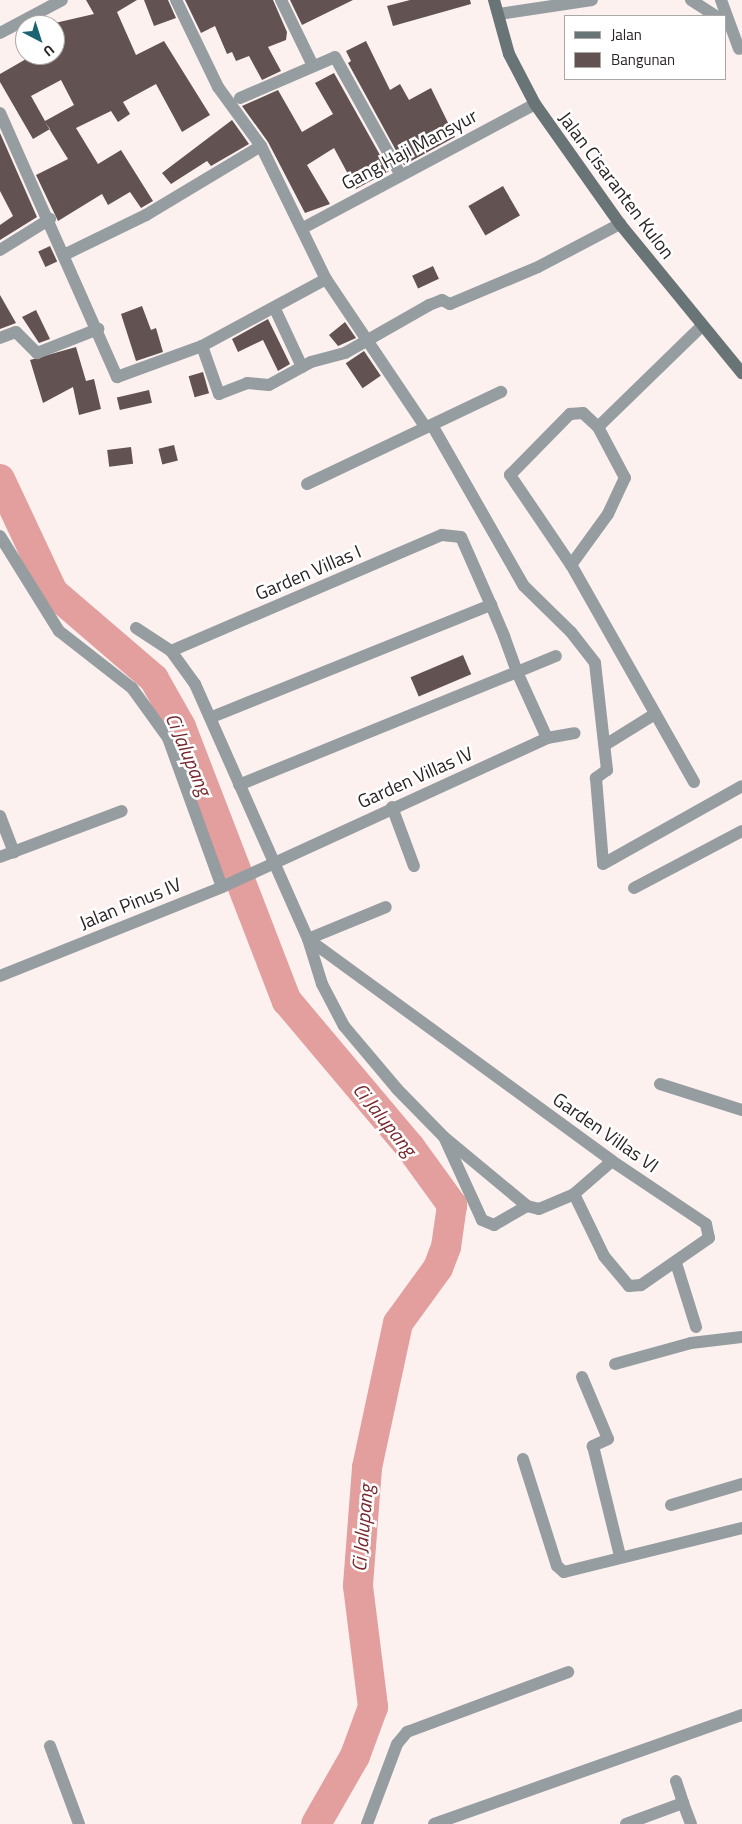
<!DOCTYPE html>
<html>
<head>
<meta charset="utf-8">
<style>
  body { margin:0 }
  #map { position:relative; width:742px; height:1824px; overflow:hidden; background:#fdf1f0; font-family:"Titillium Web",sans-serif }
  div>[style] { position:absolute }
  .river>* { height:30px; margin:-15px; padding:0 15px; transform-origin:15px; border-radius:15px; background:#e39f9d }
  .building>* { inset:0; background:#635252; transform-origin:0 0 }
  .minor>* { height:12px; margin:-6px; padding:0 6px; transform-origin:6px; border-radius:6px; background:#959da0 }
  .secondary>* { height:12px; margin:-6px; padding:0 6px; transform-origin:6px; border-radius:6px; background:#697477 }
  span { translate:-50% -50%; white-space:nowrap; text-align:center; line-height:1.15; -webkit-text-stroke:5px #fff; paint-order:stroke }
  .street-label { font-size:19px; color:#2b2424 }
  .water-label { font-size:20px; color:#77282c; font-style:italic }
  .legend { position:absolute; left:564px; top:15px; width:162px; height:65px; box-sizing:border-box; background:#fff; border:1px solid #aaa7a7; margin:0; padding:6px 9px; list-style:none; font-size:15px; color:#2b2424 }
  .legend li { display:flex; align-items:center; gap:10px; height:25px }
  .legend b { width:25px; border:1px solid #aaa7a7 }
  .north { position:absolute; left:15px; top:15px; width:50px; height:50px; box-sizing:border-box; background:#fff; border:1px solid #aaa7a7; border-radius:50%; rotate:140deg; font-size:14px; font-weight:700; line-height:20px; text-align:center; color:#2b2424 }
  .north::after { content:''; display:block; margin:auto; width:18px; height:22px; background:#1b6372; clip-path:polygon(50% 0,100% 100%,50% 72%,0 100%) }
</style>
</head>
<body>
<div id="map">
  <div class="river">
    <div style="left:0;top:479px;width:125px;rotate:64.9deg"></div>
    <div style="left:53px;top:592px;width:133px;rotate:40.7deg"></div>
    <div style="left:154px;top:679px;width:55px;rotate:60.6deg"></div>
    <div style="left:181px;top:727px;width:294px;rotate:68.9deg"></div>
    <div style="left:287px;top:1001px;width:191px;rotate:49.9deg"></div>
    <div style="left:410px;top:1147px;width:72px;rotate:54.1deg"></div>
    <div style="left:452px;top:1205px;width:42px;rotate:98.1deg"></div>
    <div style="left:446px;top:1247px;width:22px;rotate:111deg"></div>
    <div style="left:438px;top:1268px;width:68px;rotate:126deg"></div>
    <div style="left:398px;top:1323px;width:148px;rotate:102.1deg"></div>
    <div style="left:367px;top:1468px;width:118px;rotate:94.4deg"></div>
    <div style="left:358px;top:1586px;width:122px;rotate:82.9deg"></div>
    <div style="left:373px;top:1707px;width:52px;rotate:110.2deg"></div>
    <div style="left:355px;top:1756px;width:78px;rotate:119.8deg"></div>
  </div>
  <div class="building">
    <div style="clip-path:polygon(evenodd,86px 0,137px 0,117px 12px,136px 55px,164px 41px,210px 115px,182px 132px,156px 84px,123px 102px,130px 114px,118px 122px,111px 111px,76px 128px,98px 164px,121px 150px,153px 201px,141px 208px,130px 192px,108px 205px,102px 194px,58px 221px,36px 175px,68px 159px,45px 122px,50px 129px,33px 139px,0 82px,0 74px,33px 55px,55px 55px,55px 23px,94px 14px,86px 0,61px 80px,74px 105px,45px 121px,31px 96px,61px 80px)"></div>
    <div style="clip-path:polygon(144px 0,168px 0,176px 18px,154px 26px)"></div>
    <div style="clip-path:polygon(185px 0,273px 0,287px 32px,286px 40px,268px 47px,281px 71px,262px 80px,249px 56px,236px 61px,232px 52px,227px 54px,215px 26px,201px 33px)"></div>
    <div style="clip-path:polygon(290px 0,353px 0,302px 25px)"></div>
    <div style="clip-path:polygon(410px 0,470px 0,471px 4px,393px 26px,387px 6px)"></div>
    <div style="clip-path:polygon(366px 41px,390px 90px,400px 84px,409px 100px,431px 88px,455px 137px,404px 165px,348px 63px,351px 61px,346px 51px)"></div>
    <div style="clip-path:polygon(334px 73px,389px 171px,356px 189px,334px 148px,307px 165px,330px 204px,305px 213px,268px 142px,242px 106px,278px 90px,302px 132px,333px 114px,315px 83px)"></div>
    <div style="clip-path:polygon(232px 120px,249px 144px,211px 166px,207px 161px,171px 184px,162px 173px)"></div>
    <div style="clip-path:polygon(0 133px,37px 217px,0 240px,0 225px,13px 216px,0 191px)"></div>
    <div style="left:503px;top:186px;width:34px;height:40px;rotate:60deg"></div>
    <div style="left:50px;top:246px;width:17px;height:13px;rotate:65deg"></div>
    <div style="left:433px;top:266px;width:14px;height:23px;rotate:65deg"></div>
    <div style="clip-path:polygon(0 295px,16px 323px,0 329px)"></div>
    <div style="clip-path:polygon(142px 306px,151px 330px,156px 328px,163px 352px,136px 361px,121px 314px)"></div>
    <div style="clip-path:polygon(36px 310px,50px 339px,39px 343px,22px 317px)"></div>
    <div style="clip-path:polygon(268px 319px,290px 364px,278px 371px,263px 340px,238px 352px,232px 339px)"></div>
    <div style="clip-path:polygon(345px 322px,356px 338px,338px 346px,329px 335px)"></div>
    <div style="clip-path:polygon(76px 347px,86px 381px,94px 379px,101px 409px,79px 415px,73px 387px,43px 403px,30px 360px)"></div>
    <div style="left:364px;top:351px;width:30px;height:22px;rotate:56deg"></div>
    <div style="left:203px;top:372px;width:22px;height:15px;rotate:74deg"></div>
    <div style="left:149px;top:390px;width:13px;height:33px;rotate:77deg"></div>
    <div style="left:174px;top:445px;width:16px;height:16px;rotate:76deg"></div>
    <div style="left:131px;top:447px;width:17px;height:24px;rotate:83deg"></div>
    <div style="left:463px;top:655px;width:21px;height:57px;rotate:67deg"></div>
  </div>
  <div class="minor">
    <div style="left:176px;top:0;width:97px;rotate:64.2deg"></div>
    <div style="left:218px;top:87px;width:73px;rotate:53.9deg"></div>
    <div style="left:261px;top:146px;width:148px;rotate:64deg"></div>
    <div style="left:326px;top:279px;width:179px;rotate:56.1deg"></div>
    <div style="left:281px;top:0;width:73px;rotate:64.1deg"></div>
    <div style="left:691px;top:0;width:30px;rotate:33deg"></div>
    <div style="left:721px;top:0;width:52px;rotate:69.8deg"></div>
    <div style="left:499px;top:14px;width:94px;rotate:-8.6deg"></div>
    <div style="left:0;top:33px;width:70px;rotate:-28deg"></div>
    <div style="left:240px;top:98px;width:103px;rotate:-23.3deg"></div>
    <div style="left:335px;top:57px;width:134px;rotate:60.9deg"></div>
    <div style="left:0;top:113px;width:289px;rotate:66.1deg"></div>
    <div style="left:117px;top:377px;width:90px;rotate:-20deg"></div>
    <div style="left:202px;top:346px;width:51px;rotate:70.5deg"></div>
    <div style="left:219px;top:394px;width:30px;rotate:-21deg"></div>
    <div style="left:247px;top:383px;width:22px;rotate:5deg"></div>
    <div style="left:269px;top:385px;width:48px;rotate:-28.7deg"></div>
    <div style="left:311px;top:362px;width:35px;rotate:-15deg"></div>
    <div style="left:345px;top:353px;width:97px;rotate:-29.7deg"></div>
    <div style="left:429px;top:305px;width:14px;rotate:-21deg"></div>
    <div style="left:442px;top:300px;width:9px;rotate:27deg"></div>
    <div style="left:450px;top:304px;width:95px;rotate:-22.8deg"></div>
    <div style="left:538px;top:267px;width:93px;rotate:-27.7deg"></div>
    <div style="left:303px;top:228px;width:263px;rotate:-28.1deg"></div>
    <div style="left:0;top:250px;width:59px;rotate:-31.8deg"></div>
    <div style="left:66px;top:254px;width:89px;rotate:-26deg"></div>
    <div style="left:146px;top:215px;width:134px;rotate:-31deg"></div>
    <div style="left:275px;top:309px;width:64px;rotate:65deg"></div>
    <div style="left:0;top:338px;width:17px;rotate:-21deg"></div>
    <div style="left:16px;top:332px;width:30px;rotate:45deg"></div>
    <div style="left:37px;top:353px;width:66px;rotate:-21.5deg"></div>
    <div style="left:202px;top:346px;width:141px;rotate:-28.4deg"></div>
    <div style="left:432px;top:425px;width:185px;rotate:60.3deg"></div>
    <div style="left:524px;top:586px;width:66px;rotate:44.4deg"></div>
    <div style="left:571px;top:632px;width:39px;rotate:52deg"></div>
    <div style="left:595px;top:663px;width:108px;rotate:83.6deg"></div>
    <div style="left:607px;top:770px;width:14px;rotate:144deg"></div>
    <div style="left:596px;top:778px;width:86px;rotate:85.3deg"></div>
    <div style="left:603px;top:864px;width:159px;rotate:-29.3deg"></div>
    <div style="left:307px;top:484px;width:215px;rotate:-25.4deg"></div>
    <div style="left:0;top:536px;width:112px;rotate:58.2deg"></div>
    <div style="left:59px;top:631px;width:93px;rotate:38deg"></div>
    <div style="left:132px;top:688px;width:62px;rotate:54.2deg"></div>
    <div style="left:168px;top:738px;width:158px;rotate:70.1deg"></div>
    <div style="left:571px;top:565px;width:109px;rotate:-124.1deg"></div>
    <div style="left:510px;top:475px;width:86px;rotate:-45.5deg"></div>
    <div style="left:570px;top:414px;width:13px;rotate:-4deg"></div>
    <div style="left:583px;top:413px;width:21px;rotate:43deg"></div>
    <div style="left:136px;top:628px;width:42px;rotate:33.3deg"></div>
    <div style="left:171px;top:651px;width:41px;rotate:54deg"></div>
    <div style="left:195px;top:684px;width:279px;rotate:66.1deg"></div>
    <div style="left:308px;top:939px;width:47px;rotate:72.7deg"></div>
    <div style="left:322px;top:984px;width:47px;rotate:62.4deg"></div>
    <div style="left:344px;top:1026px;width:82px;rotate:49.9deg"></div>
    <div style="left:397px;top:1089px;width:67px;rotate:45.6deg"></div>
    <div style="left:444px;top:1137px;width:108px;rotate:39.7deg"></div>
    <div style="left:527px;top:1206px;width:12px;rotate:14deg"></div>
    <div style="left:539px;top:1209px;width:38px;rotate:-23deg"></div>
    <div style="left:574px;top:1194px;width:50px;rotate:-41deg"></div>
    <div style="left:171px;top:651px;width:295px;rotate:-23.2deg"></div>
    <div style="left:442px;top:535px;width:19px;rotate:6deg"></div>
    <div style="left:461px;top:537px;width:74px;rotate:66.2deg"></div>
    <div style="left:212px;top:717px;width:301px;rotate:-21.9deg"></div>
    <div style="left:491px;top:605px;width:34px;rotate:67deg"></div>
    <div style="left:504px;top:636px;width:38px;rotate:70deg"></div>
    <div style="left:517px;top:672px;width:300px;rotate:157.9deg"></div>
    <div style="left:547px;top:738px;width:72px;rotate:-114.4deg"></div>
    <div style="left:517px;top:672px;width:42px;rotate:-22.3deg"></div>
    <div style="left:605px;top:745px;width:59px;rotate:-31.8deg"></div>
    <div style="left:694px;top:782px;width:249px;rotate:-119.5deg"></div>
    <div style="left:571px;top:565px;width:63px;rotate:-54deg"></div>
    <div style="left:608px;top:514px;width:40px;rotate:-65deg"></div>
    <div style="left:625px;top:478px;width:58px;rotate:-117.9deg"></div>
    <div style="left:598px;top:427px;width:145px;rotate:-44.2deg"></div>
    <div style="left:392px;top:807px;width:63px;rotate:69.6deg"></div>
    <div style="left:0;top:816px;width:39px;rotate:69deg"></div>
    <div style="left:0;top:857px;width:130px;rotate:-20.7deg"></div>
    <div style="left:634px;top:888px;width:122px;rotate:-27.8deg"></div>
    <div style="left:308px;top:939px;width:376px;rotate:36.1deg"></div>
    <div style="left:612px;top:1161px;width:113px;rotate:33.8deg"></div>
    <div style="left:706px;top:1224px;width:14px;rotate:78deg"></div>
    <div style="left:709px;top:1238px;width:83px;rotate:145.3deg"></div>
    <div style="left:641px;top:1285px;width:12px;rotate:175deg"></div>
    <div style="left:629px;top:1286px;width:39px;rotate:-130deg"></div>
    <div style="left:604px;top:1256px;width:69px;rotate:-115.8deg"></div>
    <div style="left:308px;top:939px;width:84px;rotate:-22.3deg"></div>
    <div style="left:0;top:976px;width:239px;rotate:-21.8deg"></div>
    <div style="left:222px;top:887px;width:358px;rotate:-24.6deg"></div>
    <div style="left:547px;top:738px;width:28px;rotate:-10deg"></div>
    <div style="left:660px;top:1084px;width:86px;rotate:17.6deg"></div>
    <div style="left:445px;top:1139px;width:89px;rotate:65.4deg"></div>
    <div style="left:482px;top:1220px;width:13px;rotate:23deg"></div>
    <div style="left:494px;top:1225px;width:38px;rotate:-30deg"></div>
    <div style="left:676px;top:1263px;width:67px;rotate:72.6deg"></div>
    <div style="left:615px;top:1364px;width:79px;rotate:-15.4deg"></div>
    <div style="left:691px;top:1343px;width:51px;rotate:-6.7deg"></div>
    <div style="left:582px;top:1377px;width:67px;rotate:67.2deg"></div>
    <div style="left:608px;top:1439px;width:17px;rotate:155deg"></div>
    <div style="left:593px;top:1446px;width:113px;rotate:76.2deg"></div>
    <div style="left:523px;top:1459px;width:112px;rotate:72.4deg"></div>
    <div style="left:557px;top:1566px;width:9px;rotate:41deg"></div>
    <div style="left:564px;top:1572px;width:183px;rotate:-13.9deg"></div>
    <div style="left:671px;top:1505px;width:74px;rotate:-16.5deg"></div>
    <div style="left:50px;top:1746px;width:83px;rotate:69.6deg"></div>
    <div style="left:676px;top:1781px;width:23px;rotate:72deg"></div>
    <div style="left:367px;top:1824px;width:85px;rotate:-69.4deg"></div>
    <div style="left:397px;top:1744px;width:16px;rotate:-50deg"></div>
    <div style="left:407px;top:1732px;width:172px;rotate:-20.4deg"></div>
    <div style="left:434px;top:1824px;width:327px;rotate:-19.5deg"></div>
    <div style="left:626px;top:1824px;width:61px;rotate:-20.2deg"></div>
    <div style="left:683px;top:1803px;width:22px;rotate:69deg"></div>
  </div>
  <div class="secondary">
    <div style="left:494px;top:0;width:56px;rotate:74.5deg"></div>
    <div style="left:509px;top:54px;width:56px;rotate:62.5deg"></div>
    <div style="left:535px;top:104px;width:147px;rotate:54.7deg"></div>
    <div style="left:620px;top:224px;width:193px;rotate:50.7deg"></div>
  </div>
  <div class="street-label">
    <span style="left:409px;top:149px;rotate:-28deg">Gang Haji Mansyur</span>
    <span style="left:617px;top:185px;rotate:53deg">Jalan Cisaranten Kulon</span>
    <span style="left:308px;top:572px;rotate:-23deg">Garden Villas I</span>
    <span style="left:415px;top:777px;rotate:-24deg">Garden Villas IV</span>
    <span style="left:130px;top:903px;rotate:-22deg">Jalan Pinus IV</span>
    <span style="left:606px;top:1132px;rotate:35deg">Garden Villas VI</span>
  </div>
  <div class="water-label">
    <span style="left:189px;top:754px;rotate:67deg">Ci Jalupang</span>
    <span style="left:385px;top:1119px;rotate:51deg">Ci Jalupang</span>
    <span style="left:362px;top:1528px;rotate:-85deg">Ci Jalupang</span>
  </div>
  <ul class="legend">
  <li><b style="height:6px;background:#697477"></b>Jalan</li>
  <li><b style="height:14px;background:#635252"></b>Bangunan</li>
  </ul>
  <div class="north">U</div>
</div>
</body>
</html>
